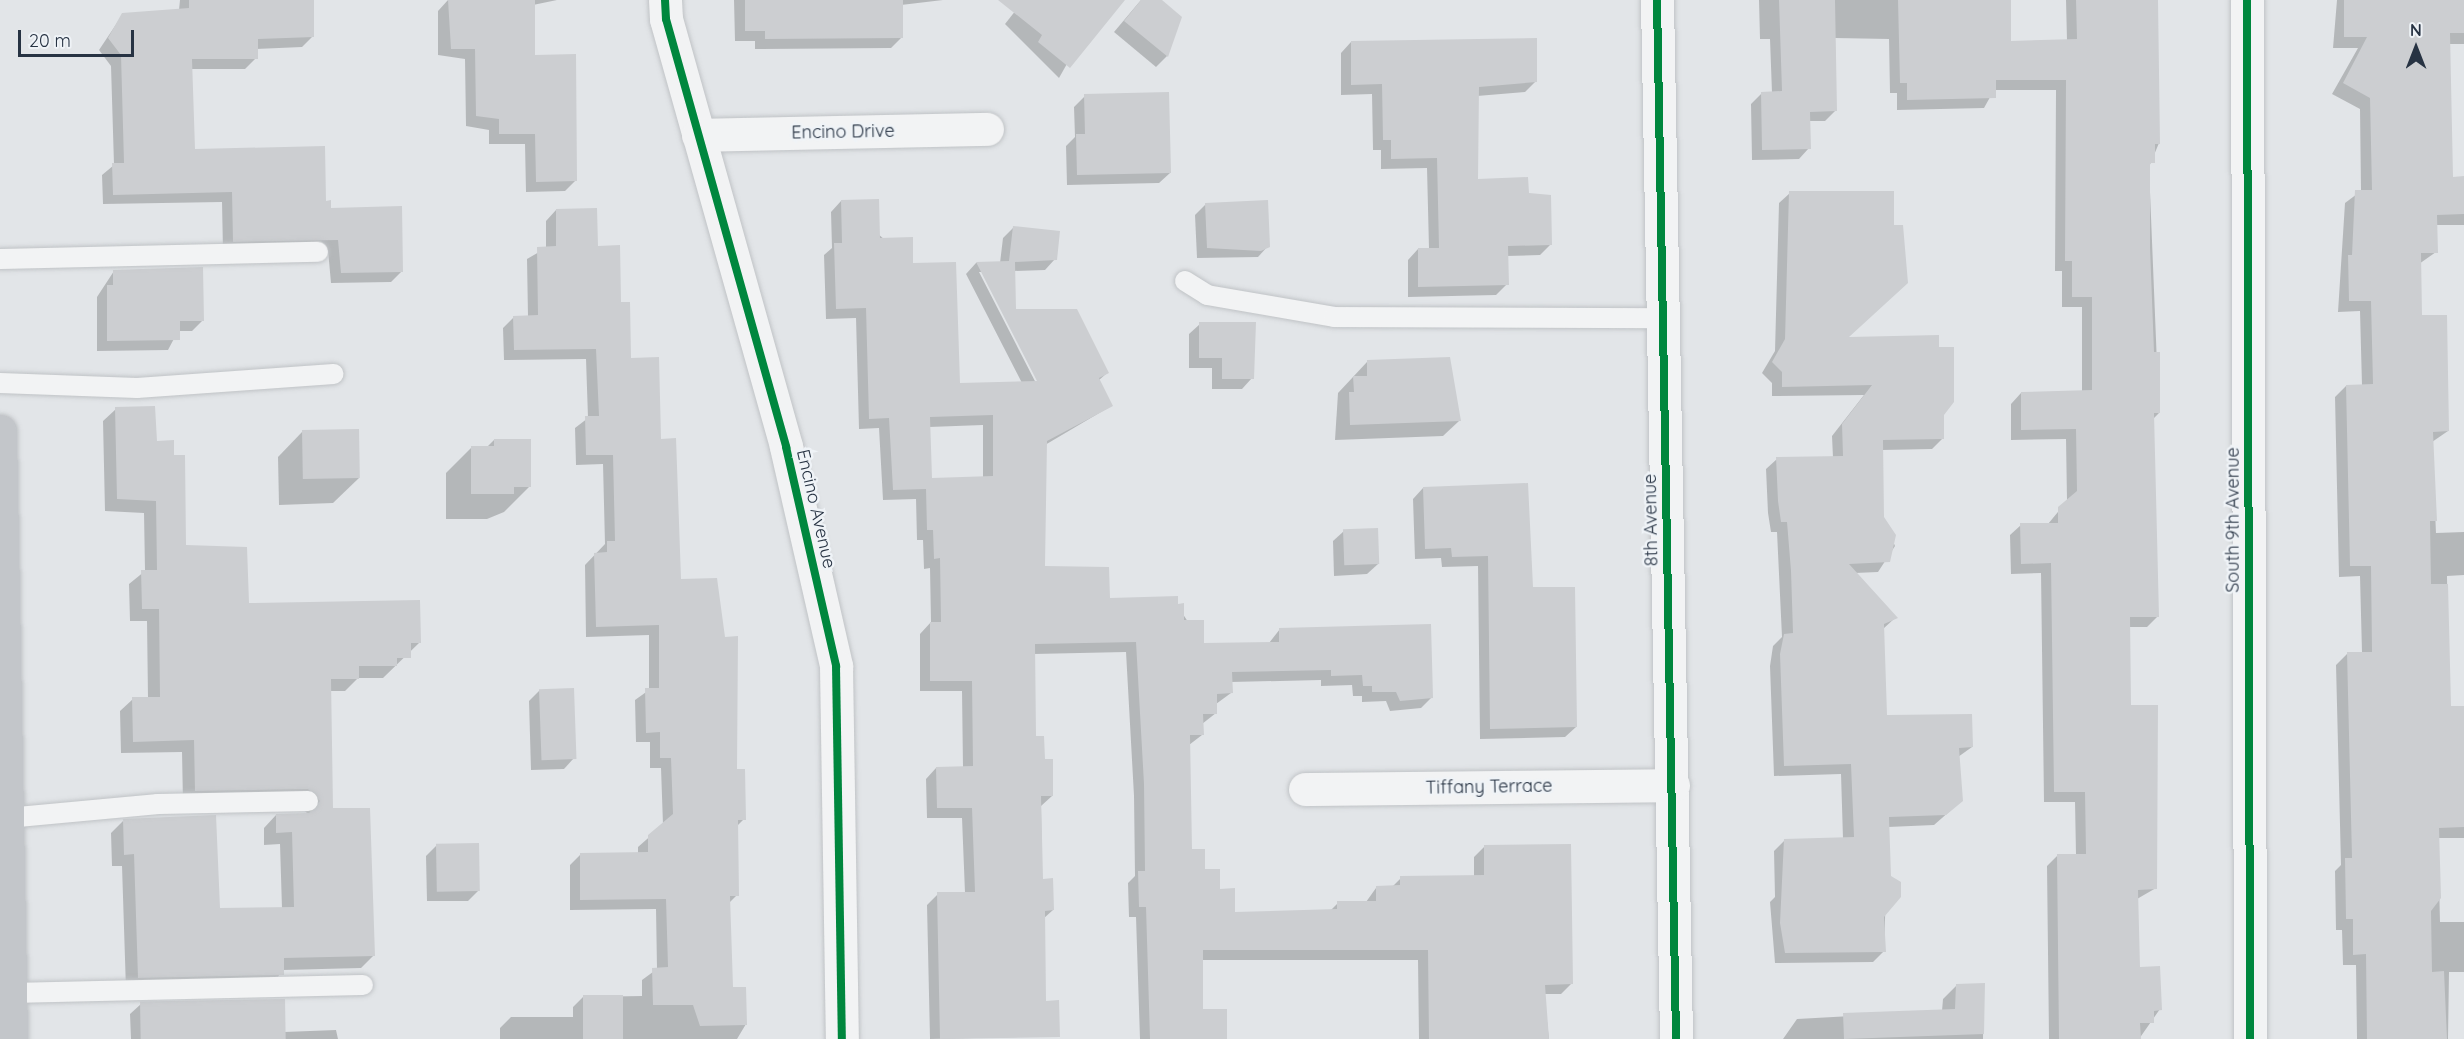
<!DOCTYPE html>
<html>
<head>
<meta charset="utf-8">
<style>
  body { margin:0 }
  #map { position:relative; width:2464px; height:1039px; overflow:hidden; background:#e2e5e8; font-family:Quicksand,sans-serif }
  div>[style] { position:absolute }
  .shadow>* { inset:0; background:#0003 }
  .building>* { inset:0; background:#ccced1; transform-origin:0 0 }
  .roads { filter:drop-shadow(0 0 2px #c0c3c6) drop-shadow(0 0 2px #c0c3c6) }
  .lane>* { height:20px; margin:-10px; padding:0 10px; transform-origin:10px; border-radius:10px; background:#f2f3f4 }
  .street>* { height:33px; margin:-16.5px; padding:0 16.5px; transform-origin:16.5px; border-radius:16.5px; background:#f2f3f4 }
  .secondary>* { height:33px; margin:-16.5px; padding:0 16.5px; transform-origin:16.5px; border-radius:16.5px; background:#c3c6ca }
  .cycleway>* { height:8px; margin:-4px; padding:0 4px; transform-origin:4px; border-radius:4px; background:#00873e }
  span { translate:-50% -50%; white-space:nowrap; text-align:center; line-height:1.15; -webkit-text-stroke:5px #eff3f7; paint-order:stroke }
  .street-label { font-size:18px; color:#273343 }
  .north { position:absolute; left:2386px; top:18px; width:60px; height:60px; -webkit-text-stroke:4px #eff3f7; paint-order:stroke; rotate:0deg; font-size:16px; font-weight:700; line-height:24px; text-align:center; color:#273343 }
  .north::after { content:''; display:block; margin:auto; width:21px; height:27px; background:#273343; clip-path:polygon(50% 0,100% 100%,50% 72%,0 100%) }
  .scale { position:absolute; left:18px; top:30px; width:116px; height:27px; box-sizing:border-box; border:3px solid #273343; border-top:0; padding-left:8px; font-size:18px; line-height:21px; white-space:nowrap; color:#273343; -webkit-text-stroke:4px #eff3f7; paint-order:stroke }
</style>
</head>
<body>
<div id="map">
  <div class="shadow">
    <div style="clip-path:polygon(180px 0,313px 0,312px 37px,302px 47px,256px 49px,256px 58px,245px 69px,191px 69px,193px 151px,324px 202px,402px 271px,391px 282px,331px 283px,328px 250px,223px 252px,222px 202px,103px 204px,102px 175px,114px 165px,111px 66px,99px 50px,123px 14px,179px 10px)"></div>
    <div style="clip-path:polygon(448px 0,557px 0,533px 5px,534px 56px,576px 180px,565px 191px,526px 192px,525px 144px,489px 144px,489px 130px,466px 126px,465px 59px,438px 55px,438px 11px)"></div>
    <div style="clip-path:polygon(734px 0,943px 0,901px 5px,902px 37px,891px 48px,755px 49px,755px 41px,735px 41px)"></div>
    <div style="clip-path:polygon(1024px 0,1103px 0,1059px 78px,1005px 24px)"></div>
    <div style="clip-path:polygon(1141px 0,1159px 0,1181px 17px,1167px 56px,1156px 67px,1114px 32px)"></div>
    <div style="clip-path:polygon(1759px 0,2010px 0,2010px 42px,2067px 41px,2066px 0,2154px 0,2159px 143px,2149px 167px,2159px 413px,2153px 419px,2158px 616px,2147px 627px,2129px 627px,2130px 707px,2156px 888px,2137px 899px,2138px 968px,2160px 1009px,2139px 1039px,2049px 1039px,2047px 866px,2058px 855px,2076px 855px,2075px 802px,2044px 802px,2041px 573px,2011px 574px,2010px 535px,2021px 525px,2048px 524px,2067px 501px,2066px 439px,2011px 440px,2011px 404px,2021px 393px,2082px 392px,2082px 307px,2062px 307px,2062px 271px,2055px 271px,2056px 90px,1994px 90px,1984px 108px,1897px 110px,1897px 93px,1890px 93px,1889px 39px,1835px 38px,1836px 110px,1825px 121px,1809px 121px,1809px 148px,1799px 159px,1752px 160px,1751px 104px,1762px 93px,1772px 93px,1770px 39px,1760px 39px)"></div>
    <div style="clip-path:polygon(2337px 0,2464px 0,2464px 44px,2449px 44px,2451px 178px,2464px 178px,2464px 225px,2436px 225px,2436px 252px,2419px 264px,2420px 317px,2448px 431px,2432px 442px,2436px 533px,2464px 532px,2464px 575px,2447px 576px,2449px 707px,2464px 707px,2464px 838px,2438px 838px,2440px 922px,2464px 922px,2464px 972px,2449px 972px,2448px 1039px,2357px 1039px,2356px 965px,2343px 965px,2342px 930px,2336px 930px,2335px 871px,2341px 865px,2336px 665px,2347px 654px,2362px 653px,2360px 576px,2339px 577px,2335px 397px,2346px 386px,2362px 386px,2360px 311px,2338px 312px,2345px 203px,2361px 191px,2360px 109px,2332px 94px,2358px 48px,2333px 48px)"></div>
    <div style="clip-path:polygon(1351px 42px,1536px 81px,1525px 92px,1477px 96px,1477px 180px,1527px 195px,1550px 245px,1540px 255px,1506px 256px,1507px 284px,1496px 295px,1408px 297px,1408px 260px,1418px 249px,1429px 249px,1427px 168px,1381px 169px,1381px 150px,1373px 150px,1372px 94px,1341px 95px,1341px 53px)"></div>
    <div style="clip-path:polygon(1085px 96px,1170px 173px,1159px 183px,1067px 185px,1066px 146px,1075px 137px,1074px 107px)"></div>
    <div style="clip-path:polygon(1790px 193px,1846px 339px,1942px 414px,1943px 438px,1932px 449px,1882px 450px,1883px 517px,1895px 546px,1878px 572px,1855px 573px,1895px 618px,1883px 629px,1886px 717px,1972px 747px,1958px 757px,1950px 811px,1934px 825px,1888px 827px,1884px 951px,1873px 962px,1775px 963px,1770px 902px,1775px 897px,1774px 851px,1785px 840px,1843px 839px,1841px 774px,1774px 776px,1770px 666px,1773px 646px,1782px 637px,1777px 532px,1771px 532px,1768px 513px,1766px 469px,1777px 459px,1833px 458px,1832px 436px,1864px 395px,1772px 396px,1772px 383px,1762px 373px,1775px 351px,1779px 203px)"></div>
    <div style="clip-path:polygon(evenodd,841px 201px,912px 264px,959px 384px,1022px 383px,966px 274px,976px 263px,1000px 263px,1003px 238px,1013px 228px,1055px 259px,1045px 270px,1014px 271px,1015px 311px,1107px 373px,1098px 381px,1111px 406px,1045px 445px,1044px 567px,1108px 599px,1177px 605px,1203px 645px,1269px 643px,1280px 629px,1432px 697px,1421px 708px,1390px 711px,1386px 701px,1362px 702px,1362px 696px,1353px 696px,1352px 685px,1321px 686px,1321px 680px,1231px 682px,1231px 693px,1216px 704px,1216px 713px,1202px 724px,1202px 735px,1189px 745px,1190px 850px,1233px 913px,1330px 911px,1338px 903px,1366px 902px,1376px 888px,1392px 887px,1401px 878px,1474px 877px,1474px 857px,1485px 846px,1571px 984px,1561px 994px,1544px 994px,1549px 1039px,1419px 1039px,1418px 960px,1201px 960px,1201px 1011px,1226px 1039px,1140px 1039px,1136px 917px,1129px 917px,1128px 883px,1135px 876px,1134px 796px,1126px 652px,1034px 654px,1035px 738px,1052px 796px,1041px 806px,1042px 881px,1053px 910px,1043px 919px,1044px 1003px,1058px 1036px,930px 1039px,927px 905px,938px 894px,965px 893px,962px 818px,927px 818px,926px 779px,936px 768px,963px 768px,962px 691px,920px 691px,920px 634px,931px 622px,930px 568px,924px 569px,923px 540px,917px 540px,916px 499px,883px 500px,879px 428px,859px 429px,856px 318px,826px 319px,824px 255px,832px 248px,831px 212px,841px 201px,979px 272px,982px 272px,1042px 387px,1039px 389px,979px 272px,841px 201px,983px 425px,983px 478px,930px 480px,929px 427px,983px 425px)"></div>
    <div style="clip-path:polygon(1206px 204px,1268px 246px,1258px 257px,1197px 258px,1195px 215px)"></div>
    <div style="clip-path:polygon(556px 210px,597px 247px,619px 304px,630px 359px,660px 440px,679px 580px,735px 771px,744px 819px,736px 827px,737px 895px,729px 903px,731px 988px,746px 1024px,737px 1039px,500px 1039px,500px 1028px,511px 1017px,573px 1017px,573px 1007px,583px 997px,642px 996px,642px 980px,657px 969px,656px 909px,570px 910px,570px 865px,580px 855px,638px 854px,638px 847px,663px 825px,661px 768px,650px 768px,650px 742px,636px 742px,635px 700px,649px 690px,649px 635px,586px 637px,585px 565px,605px 544px,603px 464px,576px 465px,575px 428px,588px 418px,586px 359px,504px 360px,503px 328px,514px 317px,528px 317px,527px 259px,546px 248px,546px 221px)"></div>
    <div style="clip-path:polygon(114px 271px,203px 320px,192px 331px,178px 331px,168px 350px,97px 351px,97px 297px)"></div>
    <div style="clip-path:polygon(1200px 324px,1252px 378px,1242px 389px,1212px 389px,1212px 368px,1189px 368px,1189px 334px)"></div>
    <div style="clip-path:polygon(1367px 362px,1459px 421px,1443px 436px,1335px 440px,1338px 393px)"></div>
    <div style="clip-path:polygon(116px 409px,156px 443px,185px 547px,247px 604px,419px 643px,383px 678px,358px 678px,345px 691px,330px 691px,332px 810px,374px 955px,361px 968px,283px 970px,270px 987px,126px 990px,122px 866px,112px 866px,111px 833px,123px 821px,218px 910px,282px 909px,280px 844px,264px 845px,264px 828px,276px 815px,308px 814px,295px 801px,183px 803px,182px 752px,121px 753px,120px 711px,133px 699px,148px 699px,147px 621px,130px 621px,129px 584px,145px 571px,144px 513px,105px 511px,103px 421px)"></div>
    <div style="clip-path:polygon(303px 431px,359px 478px,333px 503px,279px 505px,278px 457px)"></div>
    <div style="clip-path:polygon(494px 440px,529px 487px,504px 512px,487px 519px,446px 519px,446px 473px,471px 448px,486px 448px)"></div>
    <div style="clip-path:polygon(1423px 488px,1531px 589px,1576px 727px,1565px 737px,1480px 739px,1478px 566px,1442px 567px,1441px 558px,1415px 559px,1413px 499px)"></div>
    <div style="clip-path:polygon(1344px 531px,1378px 564px,1367px 574px,1334px 576px,1333px 541px)"></div>
    <div style="clip-path:polygon(540px 690px,574px 758px,564px 769px,531px 770px,529px 701px)"></div>
    <div style="clip-path:polygon(437px 845px,478px 891px,468px 901px,427px 901px,426px 856px)"></div>
    <div style="clip-path:polygon(1957px 985px,1984px 985px,1983px 1039px,1783px 1039px,1797px 1019px,1942px 1011px,1943px 999px)"></div>
    <div style="clip-path:polygon(141px 1004px,284px 1032px,336px 1030px,338px 1039px,131px 1039px,130px 1014px)"></div>
  </div>
  <div class="building">
    <div style="clip-path:polygon(189px 0,314px 0,314px 37px,258px 39px,258px 59px,192px 59px,195px 149px,325px 146px,326px 201px,331px 200px,331px 208px,402px 206px,403px 272px,341px 273px,338px 240px,233px 242px,232px 192px,113px 195px,112px 163px,124px 163px,121px 55px,108px 38px,122px 13px,189px 8px)"></div>
    <div style="clip-path:polygon(448px 0,535px 0,535px 55px,576px 54px,577px 181px,536px 182px,535px 134px,499px 134px,499px 119px,476px 116px,475px 49px,451px 49px)"></div>
    <div style="clip-path:polygon(745px 0,903px 0,903px 38px,765px 39px,765px 31px,745px 31px)"></div>
    <div style="clip-path:polygon(998px 0,1125px 0,1070px 68px,1038px 42px,1042px 35px)"></div>
    <div style="clip-path:polygon(1141px 0,1162px 0,1182px 17px,1168px 57px,1124px 21px)"></div>
    <div style="clip-path:polygon(1779px 0,1835px 0,1837px 111px,1810px 112px,1811px 149px,1762px 150px,1761px 92px,1782px 91px)"></div>
    <div style="clip-path:polygon(1898px 0,2011px 0,2011px 41px,2077px 39px,2076px 0,2158px 0,2160px 144px,2155px 144px,2155px 163px,2150px 163px,2150px 247px,2154px 352px,2160px 352px,2160px 413px,2154px 413px,2159px 617px,2130px 617px,2131px 705px,2158px 705px,2157px 889px,2138px 890px,2140px 967px,2160px 966px,2162px 1010px,2154px 1011px,2154px 1023px,2140px 1023px,2141px 1039px,2059px 1039px,2057px 854px,2086px 854px,2085px 792px,2054px 792px,2051px 563px,2021px 564px,2020px 523px,2058px 523px,2058px 507px,2077px 491px,2076px 429px,2021px 430px,2021px 392px,2092px 390px,2092px 297px,2072px 297px,2072px 261px,2065px 261px,2066px 80px,1996px 80px,1996px 98px,1907px 100px,1907px 83px,1900px 83px)"></div>
    <div style="clip-path:polygon(2344px 0,2464px 0,2464px 33px,2450px 33px,2453px 177px,2464px 176px,2464px 214px,2437px 215px,2438px 253px,2421px 253px,2422px 315px,2447px 315px,2449px 431px,2433px 432px,2437px 521px,2430px 521px,2431px 584px,2448px 584px,2451px 706px,2464px 706px,2464px 827px,2439px 828px,2441px 898px,2431px 911px,2432px 972px,2444px 971px,2447px 1039px,2367px 1039px,2366px 954px,2353px 955px,2353px 919px,2346px 919px,2345px 858px,2352px 858px,2347px 652px,2372px 652px,2371px 566px,2350px 566px,2346px 385px,2373px 384px,2371px 301px,2349px 301px,2348px 255px,2352px 255px,2355px 190px,2372px 190px,2370px 98px,2343px 83px,2367px 37px,2344px 37px)"></div>
    <div style="clip-path:polygon(1537px 38px,1537px 82px,1479px 87px,1478px 179px,1528px 177px,1529px 193px,1551px 195px,1552px 245px,1508px 246px,1509px 285px,1418px 287px,1418px 248px,1439px 248px,1437px 158px,1391px 159px,1391px 140px,1383px 140px,1382px 84px,1351px 85px,1351px 41px)"></div>
    <div style="clip-path:polygon(1169px 92px,1171px 173px,1077px 175px,1076px 134px,1085px 134px,1084px 94px)"></div>
    <div style="clip-path:polygon(1789px 191px,1894px 191px,1894px 225px,1903px 225px,1908px 283px,1849px 337px,1939px 335px,1939px 347px,1954px 347px,1954px 402px,1944px 415px,1944px 439px,1883px 440px,1884px 517px,1896px 535px,1890px 562px,1849px 564px,1898px 618px,1884px 624px,1887px 715px,1972px 714px,1973px 747px,1959px 748px,1963px 801px,1946px 815px,1889px 817px,1891px 876px,1901px 882px,1901px 897px,1884px 917px,1886px 952px,1785px 953px,1780px 923px,1784px 839px,1854px 837px,1851px 764px,1784px 766px,1780px 654px,1784px 634px,1793px 633px,1791px 571px,1787px 522px,1781px 522px,1778px 501px,1776px 457px,1843px 456px,1842px 424px,1872px 385px,1782px 387px,1782px 372px,1772px 362px,1785px 339px)"></div>
    <div style="clip-path:polygon(evenodd,879px 199px,880px 238px,913px 237px,913px 263px,956px 262px,960px 383px,1037px 381px,976px 262px,1009px 261px,1013px 226px,1060px 231px,1057px 260px,1015px 262px,1016px 309px,1077px 309px,1109px 373px,1099px 378px,1113px 406px,1047px 441px,1045px 566px,1109px 567px,1110px 598px,1178px 596px,1178px 604px,1184px 603px,1184px 620px,1204px 620px,1204px 643px,1279px 642px,1279px 628px,1431px 624px,1433px 698px,1400px 701px,1396px 692px,1372px 692px,1372px 686px,1363px 686px,1362px 675px,1331px 676px,1331px 670px,1232px 672px,1233px 693px,1217px 694px,1217px 714px,1203px 714px,1204px 735px,1190px 735px,1192px 849px,1205px 849px,1205px 869px,1220px 869px,1220px 889px,1235px 888px,1235px 912px,1337px 909px,1337px 901px,1376px 901px,1376px 886px,1400px 885px,1400px 876px,1484px 875px,1484px 845px,1571px 844px,1573px 984px,1545px 985px,1549px 1039px,1429px 1039px,1428px 950px,1203px 950px,1203px 1009px,1227px 1009px,1227px 1039px,1150px 1039px,1146px 907px,1139px 907px,1138px 871px,1145px 871px,1144px 784px,1136px 642px,1035px 644px,1036px 736px,1044px 736px,1045px 759px,1053px 759px,1053px 796px,1041px 796px,1043px 879px,1053px 878px,1054px 910px,1045px 911px,1046px 1001px,1059px 1000px,1060px 1037px,940px 1039px,937px 892px,975px 892px,972px 808px,937px 808px,936px 767px,973px 766px,972px 681px,930px 681px,930px 622px,941px 622px,940px 558px,934px 559px,933px 530px,927px 530px,926px 489px,893px 490px,889px 418px,869px 419px,866px 308px,836px 309px,834px 243px,842px 243px,841px 200px,879px 199px,993px 415px,993px 476px,932px 478px,930px 417px,993px 415px)"></div>
    <div style="clip-path:polygon(1268px 200px,1270px 247px,1261px 251px,1207px 248px,1205px 203px)"></div>
    <div style="clip-path:polygon(597px 208px,598px 246px,620px 245px,621px 302px,630px 302px,631px 358px,659px 357px,661px 439px,676px 438px,681px 579px,717px 578px,725px 637px,738px 636px,737px 769px,745px 769px,746px 820px,738px 820px,739px 896px,730px 896px,733px 987px,746px 987px,747px 1025px,700px 1026px,693px 1005px,653px 1005px,652px 968px,668px 967px,666px 899px,580px 900px,580px 853px,648px 852px,648px 835px,673px 814px,671px 758px,660px 758px,660px 732px,646px 733px,645px 688px,659px 688px,659px 625px,596px 627px,594px 553px,607px 552px,607px 541px,615px 541px,613px 455px,586px 455px,585px 416px,599px 416px,596px 349px,514px 350px,513px 316px,538px 315px,537px 247px,556px 246px,556px 209px)"></div>
    <div style="clip-path:polygon(203px 267px,204px 321px,180px 321px,180px 340px,107px 341px,107px 285px,113px 285px,113px 270px)"></div>
    <div style="clip-path:polygon(1199px 322px,1256px 322px,1254px 379px,1222px 379px,1222px 358px,1199px 358px)"></div>
    <div style="clip-path:polygon(1450px 357px,1461px 421px,1350px 425px,1349px 392px,1354px 392px,1353px 376px,1367px 376px,1367px 360px)"></div>
    <div style="clip-path:polygon(155px 406px,157px 441px,174px 440px,174px 455px,185px 455px,186px 545px,247px 547px,249px 603px,420px 600px,421px 643px,411px 643px,411px 658px,397px 658px,397px 666px,359px 666px,359px 679px,331px 679px,333px 808px,370px 808px,375px 956px,284px 958px,284px 975px,138px 978px,134px 854px,124px 855px,123px 819px,216px 815px,220px 908px,294px 907px,292px 832px,276px 833px,276px 814px,309px 813px,320px 801px,308px 789px,195px 791px,194px 740px,133px 742px,132px 697px,160px 697px,159px 609px,142px 609px,141px 570px,157px 570px,156px 501px,117px 499px,115px 407px)"></div>
    <div style="left:359px;top:429px;width:49px;height:57px;rotate:89deg"></div>
    <div style="clip-path:polygon(494px 439px,531px 439px,531px 487px,514px 487px,514px 494px,471px 494px,471px 446px,494px 446px)"></div>
    <div style="clip-path:polygon(1528px 483px,1533px 587px,1575px 587px,1577px 727px,1490px 729px,1488px 556px,1452px 557px,1451px 548px,1425px 549px,1423px 487px)"></div>
    <div style="left:1378px;top:528px;width:36px;height:35px;rotate:88deg"></div>
    <div style="left:574px;top:688px;width:71px;height:35px;rotate:88deg"></div>
    <div style="left:479px;top:843px;width:48px;height:43px;rotate:89deg"></div>
    <div style="clip-path:polygon(1985px 983px,1984px 1034px,1844px 1039px,1843px 1013px,1955px 1009px,1956px 984px)"></div>
    <div style="left:583px;top:995px;width:40px;height:44px"></div>
    <div style="left:285px;top:999px;width:40px;height:145px;rotate:89deg"></div>
  </div>
  <div class="roads">
    <div class="lane">
      <div style="left:0;top:259px;width:318px;rotate:-1.3deg"></div>
      <div style="left:1185px;top:281px;width:26px;rotate:32deg"></div>
      <div style="left:1207px;top:295px;width:129px;rotate:9.8deg"></div>
      <div style="left:1334px;top:317px;width:327px;rotate:0.2deg"></div>
      <div style="left:0;top:383px;width:137px;rotate:2.1deg"></div>
      <div style="left:137px;top:388px;width:197px;rotate:-4.1deg"></div>
      <div style="left:7px;top:818px;width:152px;rotate:-5.3deg"></div>
      <div style="left:158px;top:804px;width:150px;rotate:-1.1deg"></div>
      <div style="left:10px;top:993px;width:353px;rotate:-1.3deg"></div>
    </div>
    <div class="street">
      <div style="left:665px;top:0;width:19px;rotate:87deg"></div>
      <div style="left:666px;top:19px;width:445px;rotate:74.3deg"></div>
      <div style="left:786px;top:447px;width:225px;rotate:77.1deg"></div>
      <div style="left:836px;top:666px;width:373px;rotate:89.1deg"></div>
      <div style="left:1657px;top:0;width:1039px;rotate:88.95deg"></div>
      <div style="left:2247px;top:0;width:1039px;rotate:89.83deg"></div>
      <div style="left:698px;top:135px;width:289px;rotate:-1.2deg"></div>
      <div style="left:1305px;top:789px;width:368px;rotate:-0.6deg"></div>
    </div>
    <div class="secondary">
      <div style="left:0;top:431px;width:608px;rotate:88.96deg"></div>
    </div>
  </div>
  <div class="cycleway">
    <div style="left:665px;top:0;width:19px;rotate:87deg"></div>
    <div style="left:666px;top:19px;width:445px;rotate:74.3deg"></div>
    <div style="left:786px;top:447px;width:225px;rotate:77.1deg"></div>
    <div style="left:836px;top:666px;width:373px;rotate:89.1deg"></div>
    <div style="left:1657px;top:0;width:1039px;rotate:88.95deg"></div>
    <div style="left:2247px;top:0;width:1039px;rotate:89.83deg"></div>
  </div>
  <div class="street-label">
    <span style="left:843px;top:132px;rotate:-1deg">Encino Drive</span>
    <span style="left:816px;top:509px;rotate:77deg">Encino Avenue</span>
    <span style="left:1651px;top:520px;rotate:-91deg">8th Avenue</span>
    <span style="left:2233px;top:520px;rotate:-90deg">South 9th Avenue</span>
    <span style="left:1489px;top:787px;rotate:-1deg">Tiffany Terrace</span>
  </div>
  <div class="north">N</div>
  <div class="scale">20 m</div>
</div>
</body>
</html>
